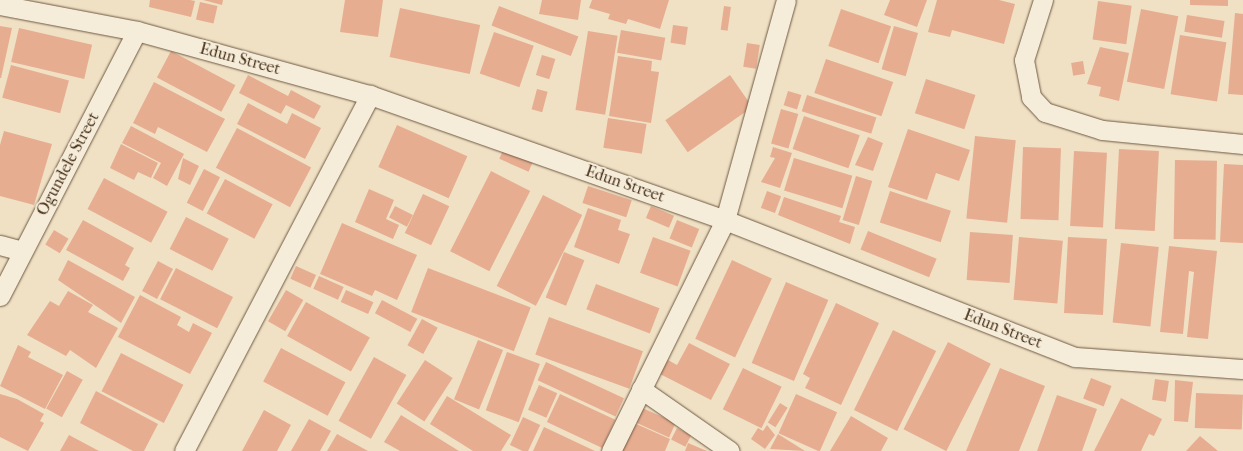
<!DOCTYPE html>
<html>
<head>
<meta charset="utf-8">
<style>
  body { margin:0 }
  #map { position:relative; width:1243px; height:451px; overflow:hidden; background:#f0e1c5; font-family:"IM FELL French Canon",serif }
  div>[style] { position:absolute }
  .building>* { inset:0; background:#e7ad90; transform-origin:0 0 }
  .roads { filter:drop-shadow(0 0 1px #6e5941) drop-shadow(0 0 1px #6e5941) }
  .street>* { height:19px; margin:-9.5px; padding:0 9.5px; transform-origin:9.5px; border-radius:9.5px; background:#f5ecd9 }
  span { translate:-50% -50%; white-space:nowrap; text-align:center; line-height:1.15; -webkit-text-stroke:4px #f5ecd9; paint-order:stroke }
  .street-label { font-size:16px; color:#432c15 }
</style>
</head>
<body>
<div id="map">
  <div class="building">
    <div style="clip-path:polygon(150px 0,190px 0,195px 1px,191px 17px,149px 7px)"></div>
    <div style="clip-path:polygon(203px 0,223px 0,222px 5px)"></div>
    <div style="clip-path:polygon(345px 0,383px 0,378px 37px,340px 32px)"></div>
    <div style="clip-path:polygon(542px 0,581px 0,578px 20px,539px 14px)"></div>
    <div style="clip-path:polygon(592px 0,669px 0,660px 29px,628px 19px,626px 24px,608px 19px,610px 14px,589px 8px)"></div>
    <div style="clip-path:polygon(890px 0,927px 0,917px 27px,884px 15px)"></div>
    <div style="clip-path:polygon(937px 0,999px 0,1015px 4px,1004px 44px,952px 30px,950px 37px,928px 32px)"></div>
    <div style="clip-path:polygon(1190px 0,1228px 0,1228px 6px,1190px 5px)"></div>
    <div style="left:1098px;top:1px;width:34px;height:39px;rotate:8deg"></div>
    <div style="left:200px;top:2px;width:18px;height:18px;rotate:13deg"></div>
    <div style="left:499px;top:6px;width:85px;height:21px;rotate:21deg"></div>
    <div style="left:724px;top:6px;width:7px;height:24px;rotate:8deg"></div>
    <div style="left:400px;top:8px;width:82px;height:50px;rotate:12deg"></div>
    <div style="left:841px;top:9px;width:53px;height:39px;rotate:19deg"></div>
    <div style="left:1141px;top:9px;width:38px;height:74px;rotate:11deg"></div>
    <div style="clip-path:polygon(1235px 13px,1243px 14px,1243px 95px,1228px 94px)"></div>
    <div style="left:1187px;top:15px;width:38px;height:17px;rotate:9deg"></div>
    <div style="left:673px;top:25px;width:15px;height:18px;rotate:8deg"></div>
    <div style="clip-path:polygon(0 26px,12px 28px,1px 78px,0 78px)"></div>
    <div style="left:894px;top:26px;width:25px;height:45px;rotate:16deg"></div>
    <div style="left:19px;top:28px;width:75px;height:35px;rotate:13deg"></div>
    <div style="left:621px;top:30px;width:45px;height:23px;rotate:10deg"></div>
    <div style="left:588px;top:31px;width:30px;height:80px;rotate:9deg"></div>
    <div style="left:494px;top:32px;width:42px;height:44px;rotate:19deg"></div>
    <div style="left:1180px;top:35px;width:47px;height:60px;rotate:9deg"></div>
    <div style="left:747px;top:43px;width:13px;height:24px;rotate:9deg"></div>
    <div style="clip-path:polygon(1100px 47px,1129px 53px,1119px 101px,1099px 96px,1101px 87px,1087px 84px)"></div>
    <div style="left:171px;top:51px;width:73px;height:30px;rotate:28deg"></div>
    <div style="left:542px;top:55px;width:14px;height:21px;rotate:17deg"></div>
    <div style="clip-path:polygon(618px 56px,652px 61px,651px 71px,659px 72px,651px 123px,609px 116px)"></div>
    <div style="left:826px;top:59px;width:71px;height:36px;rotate:19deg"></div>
    <div style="left:1083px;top:61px;width:13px;height:12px;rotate:81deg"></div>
    <div style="left:11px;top:65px;width:60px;height:34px;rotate:15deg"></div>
    <div style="clip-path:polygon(248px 75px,288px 96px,291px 90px,321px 106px,314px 119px,286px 105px,281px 114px,239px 93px)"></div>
    <div style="left:730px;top:75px;width:39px;height:79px;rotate:55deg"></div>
    <div style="left:926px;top:79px;width:52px;height:36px;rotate:18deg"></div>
    <div style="clip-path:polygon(154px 82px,225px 119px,207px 152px,158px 127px,155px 134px,133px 123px)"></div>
    <div style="left:537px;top:89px;width:11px;height:21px;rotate:15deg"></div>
    <div style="left:788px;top:91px;width:14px;height:15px;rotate:17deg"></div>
    <div style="left:807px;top:95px;width:73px;height:17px;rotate:18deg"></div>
    <div style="clip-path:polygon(248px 103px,287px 124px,292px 113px,321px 128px,305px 159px,237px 124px)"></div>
    <div style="left:781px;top:109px;width:18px;height:36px;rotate:16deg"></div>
    <div style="left:804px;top:116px;width:59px;height:35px;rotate:19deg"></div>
    <div style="left:608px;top:118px;width:39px;height:30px;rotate:9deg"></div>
    <div style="left:397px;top:125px;width:77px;height:46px;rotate:24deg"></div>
    <div style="clip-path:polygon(131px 126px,184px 154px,167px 186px,153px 178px,161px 163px,122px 143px)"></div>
    <div style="left:237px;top:128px;width:84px;height:45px;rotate:28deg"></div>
    <div style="clip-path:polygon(908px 129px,970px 150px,959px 181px,936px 173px,927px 200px,888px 187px)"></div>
    <div style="clip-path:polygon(4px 131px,52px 144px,34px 205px,0 196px,0 145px)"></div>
    <div style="left:975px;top:136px;width:41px;height:83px;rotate:6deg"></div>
    <div style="clip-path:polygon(868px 137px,883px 143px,873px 171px,855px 165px)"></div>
    <div style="clip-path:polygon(121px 144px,158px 163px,151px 178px,138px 172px,134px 180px,110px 168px)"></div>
    <div style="left:505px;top:146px;width:32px;height:14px;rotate:24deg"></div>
    <div style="clip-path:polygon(773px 147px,792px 153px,780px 188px,761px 182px,775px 158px,770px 157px)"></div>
    <div style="left:1023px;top:147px;width:38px;height:72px;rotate:2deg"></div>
    <div style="left:1119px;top:149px;width:40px;height:80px;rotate:3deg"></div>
    <div style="left:1074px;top:151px;width:33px;height:75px;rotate:3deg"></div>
    <div style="clip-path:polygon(183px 158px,199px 166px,190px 185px,178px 179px)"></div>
    <div style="left:794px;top:158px;width:61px;height:34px;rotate:17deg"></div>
    <div style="left:1175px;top:160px;width:42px;height:79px;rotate:1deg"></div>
    <div style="clip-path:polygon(1224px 164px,1243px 165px,1243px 243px,1220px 242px)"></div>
    <div style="left:204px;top:169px;width:18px;height:38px;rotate:27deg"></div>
    <div style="left:491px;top:171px;width:44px;height:90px;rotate:27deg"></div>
    <div style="left:856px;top:176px;width:17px;height:46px;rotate:17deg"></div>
    <div style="left:104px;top:178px;width:72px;height:35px;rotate:28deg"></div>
    <div style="left:225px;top:179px;width:54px;height:39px;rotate:28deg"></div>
    <div style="left:588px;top:186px;width:46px;height:18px;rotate:18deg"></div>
    <div style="clip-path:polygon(369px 189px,394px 200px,386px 219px,399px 225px,393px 239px,355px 222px)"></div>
    <div style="left:767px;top:191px;width:15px;height:18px;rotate:20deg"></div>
    <div style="left:890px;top:191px;width:64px;height:33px;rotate:18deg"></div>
    <div style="left:423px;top:194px;width:29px;height:43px;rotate:25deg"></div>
    <div style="left:543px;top:195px;width:44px;height:102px;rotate:27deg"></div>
    <div style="clip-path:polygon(784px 197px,841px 216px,839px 222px,855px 227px,850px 244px,778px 215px)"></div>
    <div style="left:395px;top:206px;width:20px;height:13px;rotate:27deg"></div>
    <div style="left:651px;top:206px;width:25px;height:13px;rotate:23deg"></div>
    <div style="clip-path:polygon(588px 208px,621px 220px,618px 230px,630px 234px,619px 264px,574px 247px)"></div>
    <div style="left:186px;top:217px;width:48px;height:36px;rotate:27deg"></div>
    <div style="clip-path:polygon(83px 220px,134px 248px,125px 265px,130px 268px,123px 281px,66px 250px)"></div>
    <div style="left:677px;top:220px;width:24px;height:20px;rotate:22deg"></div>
    <div style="clip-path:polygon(342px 223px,417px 255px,397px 300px,375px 290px,372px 296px,320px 274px)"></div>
    <div style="left:54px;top:230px;width:17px;height:17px;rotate:31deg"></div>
    <div style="left:868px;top:231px;width:74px;height:20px;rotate:22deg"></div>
    <div style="left:970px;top:232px;width:43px;height:48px;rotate:4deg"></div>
    <div style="left:653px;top:237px;width:40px;height:38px;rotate:20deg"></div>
    <div style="left:1019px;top:237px;width:44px;height:63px;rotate:5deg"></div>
    <div style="left:1068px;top:237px;width:39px;height:76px;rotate:3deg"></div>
    <div style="left:1121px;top:243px;width:38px;height:80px;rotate:6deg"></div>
    <div style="clip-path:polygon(1169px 246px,1217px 251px,1208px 339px,1187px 337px,1194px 272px,1189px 271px,1183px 334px,1160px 332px)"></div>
    <div style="left:564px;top:252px;width:22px;height:49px;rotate:22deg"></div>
    <div style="clip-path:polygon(68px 260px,135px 297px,121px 323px,58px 280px)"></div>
    <div style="left:732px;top:260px;width:44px;height:87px;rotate:25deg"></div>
    <div style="left:158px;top:261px;width:17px;height:34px;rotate:28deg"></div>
    <div style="left:296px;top:266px;width:22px;height:14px;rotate:24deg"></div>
    <div style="left:176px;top:268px;width:64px;height:35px;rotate:27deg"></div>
    <div style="left:428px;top:268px;width:110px;height:47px;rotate:21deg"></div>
    <div style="left:319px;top:276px;width:27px;height:14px;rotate:24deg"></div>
    <div style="left:786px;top:282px;width:46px;height:88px;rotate:23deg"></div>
    <div style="left:596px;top:284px;width:68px;height:27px;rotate:21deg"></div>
    <div style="left:286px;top:290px;width:20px;height:36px;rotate:30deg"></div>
    <div style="left:346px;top:290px;width:30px;height:13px;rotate:24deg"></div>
    <div style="clip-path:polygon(68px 291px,93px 305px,88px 312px,118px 328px,96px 368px,70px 350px,66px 356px,27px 335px,50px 301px,59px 306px)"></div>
    <div style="clip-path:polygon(140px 295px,181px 317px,177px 325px,189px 332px,193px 323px,212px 333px,190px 374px,118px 337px)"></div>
    <div style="left:382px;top:300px;width:40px;height:15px;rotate:28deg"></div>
    <div style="left:306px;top:302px;width:73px;height:39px;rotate:29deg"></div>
    <div style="clip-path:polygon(836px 303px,879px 323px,841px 405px,805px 388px,810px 378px,803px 374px)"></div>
    <div style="left:549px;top:317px;width:100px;height:40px;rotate:20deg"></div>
    <div style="left:422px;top:319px;width:18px;height:30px;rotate:29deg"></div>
    <div style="left:893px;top:330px;width:48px;height:89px;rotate:26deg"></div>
    <div style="left:478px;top:340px;width:27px;height:64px;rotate:22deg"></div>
    <div style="left:948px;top:342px;width:48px;height:98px;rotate:27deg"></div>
    <div style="clip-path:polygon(689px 343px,730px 364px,711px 400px,660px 374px,668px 360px,677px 365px)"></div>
    <div style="clip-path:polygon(18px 345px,31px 352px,28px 357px,63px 375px,45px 409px,0 386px)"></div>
    <div style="left:281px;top:348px;width:73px;height:38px;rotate:28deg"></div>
    <div style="left:507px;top:352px;width:35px;height:62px;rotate:20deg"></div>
    <div style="left:121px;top:353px;width:70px;height:43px;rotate:27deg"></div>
    <div style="left:374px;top:357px;width:37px;height:73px;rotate:29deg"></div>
    <div style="left:425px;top:360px;width:33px;height:52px;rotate:33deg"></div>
    <div style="left:546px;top:362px;width:86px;height:20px;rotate:25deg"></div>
    <div style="left:743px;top:368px;width:43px;height:46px;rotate:26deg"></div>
    <div style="clip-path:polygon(1000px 368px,1045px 386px,1019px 451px,966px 451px)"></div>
    <div style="left:67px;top:371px;width:18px;height:43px;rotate:29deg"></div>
    <div style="left:1091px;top:378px;width:22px;height:22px;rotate:21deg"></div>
    <div style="left:1155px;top:379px;width:14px;height:21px;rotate:8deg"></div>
    <div style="clip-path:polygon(1175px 380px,1193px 382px,1188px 422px,1174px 421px)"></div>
    <div style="left:539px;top:385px;width:20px;height:27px;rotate:24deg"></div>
    <div style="clip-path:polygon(96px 391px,158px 424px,144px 451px,133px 451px,80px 423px)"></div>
    <div style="left:1196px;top:393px;width:47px;height:35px;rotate:2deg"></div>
    <div style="clip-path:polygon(0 394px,17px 399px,44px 414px,40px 421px,44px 423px,28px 451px,0 437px)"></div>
    <div style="left:560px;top:394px;width:61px;height:31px;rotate:25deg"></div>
    <div style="left:796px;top:394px;width:45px;height:43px;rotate:24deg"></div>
    <div style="clip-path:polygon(1057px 395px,1097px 409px,1082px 451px,1037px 451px)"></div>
    <div style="clip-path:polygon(447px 396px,511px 435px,501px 451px,473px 451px,430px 424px)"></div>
    <div style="clip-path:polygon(1121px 398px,1162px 419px,1154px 436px,1149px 434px,1141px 451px,1094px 451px)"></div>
    <div style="left:780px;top:403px;width:9px;height:23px;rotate:32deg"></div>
    <div style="left:640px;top:407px;width:39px;height:16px;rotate:24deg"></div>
    <div style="clip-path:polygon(264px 410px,291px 425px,277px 451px,242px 451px)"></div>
    <div style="clip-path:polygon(401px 415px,459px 451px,400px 451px,384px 442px)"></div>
    <div style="clip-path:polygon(851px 416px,888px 438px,881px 451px,830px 451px)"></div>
    <div style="left:523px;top:417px;width:19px;height:31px;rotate:25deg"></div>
    <div style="clip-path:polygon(309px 419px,331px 431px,320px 451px,291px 451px)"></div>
    <div style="clip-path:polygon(634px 423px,670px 439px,665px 451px,622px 451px)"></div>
    <div style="clip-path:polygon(767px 425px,775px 435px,765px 449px,751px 439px,758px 428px,763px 431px)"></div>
    <div style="clip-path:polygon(544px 427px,595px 451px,533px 451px)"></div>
    <div style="left:677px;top:428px;width:16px;height:13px;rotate:27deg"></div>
    <div style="clip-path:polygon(337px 434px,368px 451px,327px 451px)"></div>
    <div style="clip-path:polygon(778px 434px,805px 451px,770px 449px)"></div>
    <div style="clip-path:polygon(69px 435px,99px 451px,60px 451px)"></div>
    <div style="clip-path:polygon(1200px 436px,1218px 451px,1186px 451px)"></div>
    <div style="clip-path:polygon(688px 443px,707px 451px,685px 451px)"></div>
  </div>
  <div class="roads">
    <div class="street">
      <div style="left:1043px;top:0;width:63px;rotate:107.6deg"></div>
      <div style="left:1024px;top:60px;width:38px;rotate:79deg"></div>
      <div style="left:1031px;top:97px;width:21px;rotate:47deg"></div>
      <div style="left:1045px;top:112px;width:60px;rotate:17.5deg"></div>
      <div style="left:1102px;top:130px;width:142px;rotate:5.7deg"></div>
      <div style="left:0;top:5px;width:139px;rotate:10.7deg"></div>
      <div style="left:137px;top:31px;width:242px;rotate:15.4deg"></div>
      <div style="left:370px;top:95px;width:376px;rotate:19.4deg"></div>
      <div style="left:725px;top:220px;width:376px;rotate:21.4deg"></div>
      <div style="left:1075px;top:357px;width:168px;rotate:4.1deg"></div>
      <div style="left:0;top:245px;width:23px;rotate:15deg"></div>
      <div style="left:0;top:296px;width:298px;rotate:-62.7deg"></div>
      <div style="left:641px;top:389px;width:108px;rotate:34.9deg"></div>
      <div style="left:184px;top:451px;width:402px;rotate:-62.4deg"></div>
      <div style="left:611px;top:451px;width:258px;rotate:-63.7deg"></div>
      <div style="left:725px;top:220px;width:228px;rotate:-74.5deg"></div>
    </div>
  </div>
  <div class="street-label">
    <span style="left:240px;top:59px;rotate:15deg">Edun Street</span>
    <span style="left:68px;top:164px;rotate:-62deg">Ogundele Street</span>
    <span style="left:625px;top:184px;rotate:19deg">Edun Street</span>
    <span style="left:1003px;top:329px;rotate:21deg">Edun Street</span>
  </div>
</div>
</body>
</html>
